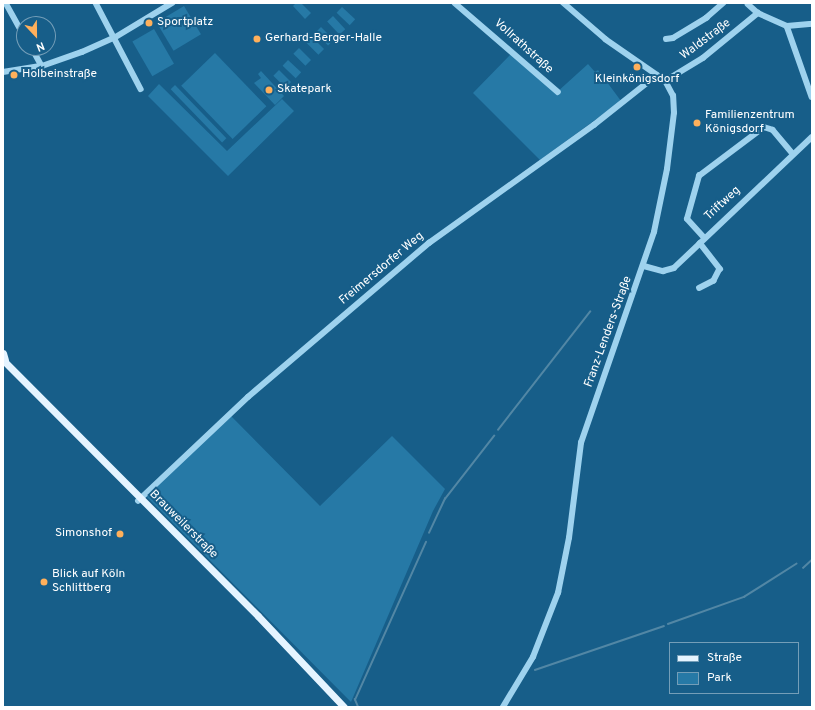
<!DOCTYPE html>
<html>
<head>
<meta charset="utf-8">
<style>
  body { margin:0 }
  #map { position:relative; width:815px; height:710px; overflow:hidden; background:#175e89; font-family:Overpass,sans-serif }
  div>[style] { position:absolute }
  .green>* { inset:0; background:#2679a6; transform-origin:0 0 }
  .stream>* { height:1.5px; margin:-0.75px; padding:0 0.75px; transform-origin:0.75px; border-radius:0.75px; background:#5287a5 }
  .minor>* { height:5.5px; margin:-2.75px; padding:0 2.75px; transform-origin:2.75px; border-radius:2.75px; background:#9ed2ee }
  .major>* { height:7px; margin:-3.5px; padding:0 3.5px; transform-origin:3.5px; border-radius:3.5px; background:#e5f4ff }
  .dots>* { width:11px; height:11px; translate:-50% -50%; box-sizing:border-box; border:2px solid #175e89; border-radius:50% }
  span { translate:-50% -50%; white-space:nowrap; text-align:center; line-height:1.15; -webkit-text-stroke:4px #175e89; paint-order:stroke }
  .poi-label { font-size:12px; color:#fff }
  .left { translate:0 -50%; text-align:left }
  .right { translate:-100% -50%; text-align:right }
  .street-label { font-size:12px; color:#fff }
  .frame { position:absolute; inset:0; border:4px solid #fff; pointer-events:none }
  .legend { position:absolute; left:669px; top:642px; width:130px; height:52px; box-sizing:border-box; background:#175e89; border:1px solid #749eb8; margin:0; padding:5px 7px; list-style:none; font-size:12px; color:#fff }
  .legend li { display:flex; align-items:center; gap:8px; height:20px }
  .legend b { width:20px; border:1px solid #749eb8 }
  .north { position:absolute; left:16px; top:16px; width:40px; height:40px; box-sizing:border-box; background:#175e89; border:1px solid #749eb8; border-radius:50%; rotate:158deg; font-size:11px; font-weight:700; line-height:16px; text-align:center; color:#fff }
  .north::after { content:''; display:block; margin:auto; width:14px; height:18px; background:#ffb05b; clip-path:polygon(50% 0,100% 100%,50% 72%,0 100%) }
</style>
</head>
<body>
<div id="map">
  <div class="green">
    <div style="clip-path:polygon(296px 3px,301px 3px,311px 13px,305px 19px,293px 6px)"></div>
    <div style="left:184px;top:6px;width:33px;height:32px;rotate:59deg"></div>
    <div style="left:342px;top:7px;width:18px;height:8px;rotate:43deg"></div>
    <div style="left:333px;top:16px;width:18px;height:8px;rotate:47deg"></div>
    <div style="left:321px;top:27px;width:18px;height:8px;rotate:45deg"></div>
    <div style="left:154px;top:29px;width:40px;height:25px;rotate:60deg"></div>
    <div style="left:312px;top:37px;width:17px;height:8px;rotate:45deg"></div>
    <div style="left:299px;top:48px;width:17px;height:8px;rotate:45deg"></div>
    <div style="left:215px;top:53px;width:74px;height:47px;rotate:46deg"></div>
    <div style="clip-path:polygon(510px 55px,515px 55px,556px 93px,588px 64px,595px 72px,598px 70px,621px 101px,540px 160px,473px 93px)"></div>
    <div style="left:288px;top:60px;width:18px;height:8px;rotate:43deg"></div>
    <div style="left:279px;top:70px;width:17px;height:8px;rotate:45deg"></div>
    <div style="clip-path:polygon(261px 71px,284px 96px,275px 105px,254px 83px,261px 78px,258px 74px)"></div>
    <div style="clip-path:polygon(159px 84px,227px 151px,282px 99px,294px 111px,228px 176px,148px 96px)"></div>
    <div style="left:175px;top:85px;width:74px;height:6px;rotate:46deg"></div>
    <div style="clip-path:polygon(231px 416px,320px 506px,392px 436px,445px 489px,433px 511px,351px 702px,146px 496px)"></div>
  </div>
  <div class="stream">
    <div style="left:498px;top:430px;width:150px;rotate:-52.1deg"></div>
    <div style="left:429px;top:533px;width:38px;rotate:-65deg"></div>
    <div style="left:445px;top:499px;width:80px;rotate:-52.1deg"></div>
    <div style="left:803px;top:568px;width:12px;rotate:-42deg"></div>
    <div style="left:668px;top:624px;width:81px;rotate:-19.6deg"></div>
    <div style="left:744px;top:597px;width:62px;rotate:-32.4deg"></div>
    <div style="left:535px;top:670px;width:136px;rotate:-18.8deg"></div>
    <div style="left:358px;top:707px;width:8px;rotate:-113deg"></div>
    <div style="left:355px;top:700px;width:173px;rotate:-65.8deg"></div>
  </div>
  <div class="minor">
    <div style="left:6px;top:3px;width:37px;rotate:61deg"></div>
    <div style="left:96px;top:3px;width:97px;rotate:62.4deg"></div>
    <div style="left:455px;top:3px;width:136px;rotate:40.8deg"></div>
    <div style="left:748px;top:4px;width:13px;rotate:42deg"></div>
    <div style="left:758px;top:13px;width:32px;rotate:24deg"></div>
    <div style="left:787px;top:26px;width:25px;rotate:-5deg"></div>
    <div style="left:787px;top:26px;width:75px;rotate:70.6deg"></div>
    <div style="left:666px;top:39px;width:7px;rotate:-8deg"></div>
    <div style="left:673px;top:38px;width:39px;rotate:-31deg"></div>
    <div style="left:706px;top:18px;width:23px;rotate:-41deg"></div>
    <div style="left:32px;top:48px;width:21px;rotate:61deg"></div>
    <div style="left:3px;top:72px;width:39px;rotate:-9deg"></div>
    <div style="left:42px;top:66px;width:42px;rotate:-19.3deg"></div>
    <div style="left:82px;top:52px;width:35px;rotate:-24deg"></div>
    <div style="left:114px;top:38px;width:68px;rotate:-31.1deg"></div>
    <div style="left:665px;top:81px;width:44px;rotate:-31.2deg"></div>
    <div style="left:703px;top:58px;width:71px;rotate:-39.3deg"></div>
    <div style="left:704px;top:238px;width:25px;rotate:-132deg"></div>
    <div style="left:687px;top:219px;width:45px;rotate:-74.4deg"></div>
    <div style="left:699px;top:176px;width:81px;rotate:-37deg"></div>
    <div style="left:764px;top:127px;width:9px;rotate:18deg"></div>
    <div style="left:773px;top:130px;width:31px;rotate:50deg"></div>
    <div style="left:700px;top:243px;width:33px;rotate:52deg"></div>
    <div style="left:720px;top:269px;width:13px;rotate:117deg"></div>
    <div style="left:714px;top:281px;width:16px;rotate:153deg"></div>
    <div style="left:644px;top:266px;width:20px;rotate:15deg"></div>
    <div style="left:663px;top:271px;width:11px;rotate:-15deg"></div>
    <div style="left:674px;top:268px;width:190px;rotate:-43.5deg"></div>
    <div style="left:138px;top:501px;width:151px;rotate:-43.4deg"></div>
    <div style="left:248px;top:397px;width:238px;rotate:-40.4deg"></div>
    <div style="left:429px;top:243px;width:203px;rotate:-35.6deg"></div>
    <div style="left:594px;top:125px;width:80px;rotate:-38.4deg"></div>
    <div style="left:503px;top:707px;width:58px;rotate:-59deg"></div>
    <div style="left:533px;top:657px;width:69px;rotate:-68.7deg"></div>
    <div style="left:558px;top:593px;width:56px;rotate:-78.7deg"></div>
    <div style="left:569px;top:538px;width:96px;rotate:-82.8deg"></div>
    <div style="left:581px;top:443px;width:223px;rotate:-70.9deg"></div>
    <div style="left:654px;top:232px;width:64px;rotate:-78.3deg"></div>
    <div style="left:667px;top:169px;width:56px;rotate:-82.9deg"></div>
    <div style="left:674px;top:113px;width:17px;rotate:-93deg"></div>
    <div style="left:673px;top:96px;width:17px;rotate:-118deg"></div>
    <div style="left:665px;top:81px;width:72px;rotate:-145.2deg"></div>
    <div style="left:606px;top:40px;width:57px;rotate:-139.3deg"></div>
  </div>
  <div class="major">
    <div style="left:3px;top:353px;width:7px;rotate:74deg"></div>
    <div style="left:3px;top:360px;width:361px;rotate:45.1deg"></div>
    <div style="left:258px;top:616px;width:125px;rotate:46.6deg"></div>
  </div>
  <div class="dots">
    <div style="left:149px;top:23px;background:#ffb05b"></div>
    <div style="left:257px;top:39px;background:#ffb05b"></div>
    <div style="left:637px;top:67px;background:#ffb05b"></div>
    <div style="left:14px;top:75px;background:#ffb05b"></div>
    <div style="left:269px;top:90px;background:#ffb05b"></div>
    <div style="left:697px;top:123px;background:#ffb05b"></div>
    <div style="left:120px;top:534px;background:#ffb05b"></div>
    <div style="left:44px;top:582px;background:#ffb05b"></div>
  </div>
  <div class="poi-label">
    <span class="left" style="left:157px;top:23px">Sportplatz</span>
    <span class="left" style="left:265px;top:39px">Gerhard-Berger-Halle</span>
    <span class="left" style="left:22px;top:75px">Holbeinstraße</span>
    <span style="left:637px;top:80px">Kleinkönigsdorf</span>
    <span class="left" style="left:277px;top:90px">Skatepark</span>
    <span class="left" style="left:705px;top:123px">Familienzentrum<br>Königsdorf</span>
    <span class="right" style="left:112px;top:534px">Simonshof</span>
    <span class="left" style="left:52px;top:582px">Blick auf Köln<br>Schlittberg</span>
  </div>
  <div class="street-label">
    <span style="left:706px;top:40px;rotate:-37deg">Waldstraße</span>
    <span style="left:523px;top:47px;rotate:42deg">Vollrathstraße</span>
    <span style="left:723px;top:204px;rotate:-43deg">Triftweg</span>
    <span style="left:382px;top:269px;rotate:-40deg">Freimersdorfer Weg</span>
    <span style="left:609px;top:332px;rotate:-70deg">Franz-Lenders-Straße</span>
    <span style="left:183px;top:525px;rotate:45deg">Brauweilerstraße</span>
  </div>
  <div class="frame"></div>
  <ul class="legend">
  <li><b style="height:5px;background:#e5f4ff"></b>Straße</li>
  <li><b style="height:11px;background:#2679a6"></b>Park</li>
  </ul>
  <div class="north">N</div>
</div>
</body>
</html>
